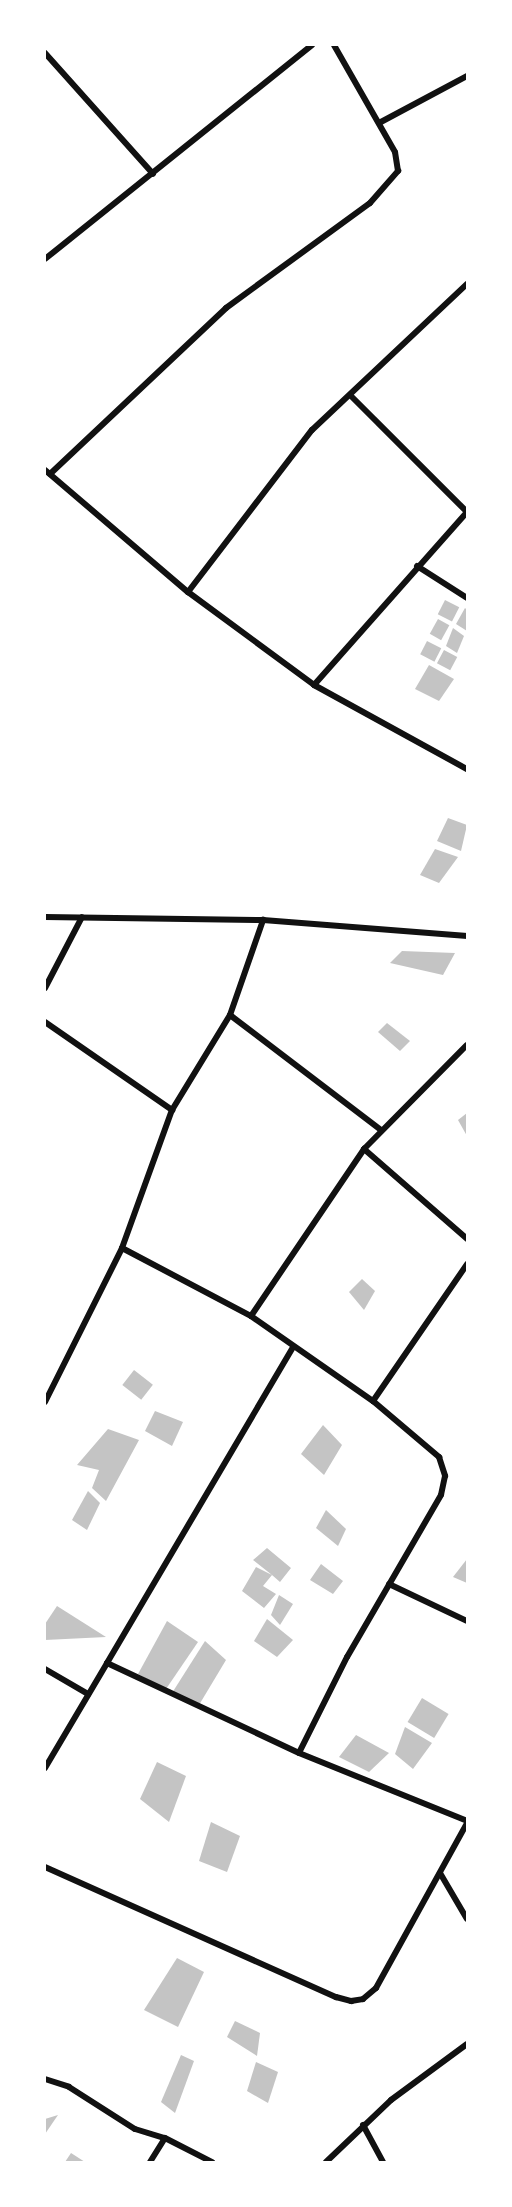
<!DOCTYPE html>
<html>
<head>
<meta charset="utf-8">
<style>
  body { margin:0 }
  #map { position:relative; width:512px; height:2207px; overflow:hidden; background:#fff; font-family:Mulish,sans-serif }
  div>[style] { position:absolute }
  .building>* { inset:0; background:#c4c4c4; transform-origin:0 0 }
  .minor>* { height:6px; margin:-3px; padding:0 3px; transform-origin:3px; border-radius:3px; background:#111 }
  span { translate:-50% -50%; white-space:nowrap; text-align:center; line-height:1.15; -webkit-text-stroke:4.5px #fff; paint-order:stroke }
  .frame { position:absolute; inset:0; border:46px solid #fff; pointer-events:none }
</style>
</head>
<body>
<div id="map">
  <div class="building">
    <div style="left:445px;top:600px;width:16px;height:16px;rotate:27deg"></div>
    <div style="clip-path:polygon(465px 608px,467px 610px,467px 631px,456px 624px)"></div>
    <div style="left:438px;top:619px;width:13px;height:17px;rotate:29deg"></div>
    <div style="clip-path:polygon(453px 628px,464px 636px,457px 653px,446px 646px)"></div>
    <div style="left:427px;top:641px;width:16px;height:15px;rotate:27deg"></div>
    <div style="left:444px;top:650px;width:15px;height:15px;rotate:28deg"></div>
    <div style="clip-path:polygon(429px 665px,454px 679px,439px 701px,415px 689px)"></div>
    <div style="clip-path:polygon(448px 818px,467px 825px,461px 851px,437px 841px)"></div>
    <div style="clip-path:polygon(435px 849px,458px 857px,439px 883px,420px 875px)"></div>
    <div style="clip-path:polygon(402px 951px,455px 953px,443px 975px,390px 963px)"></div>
    <div style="clip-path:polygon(387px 1023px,410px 1041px,400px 1051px,378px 1032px)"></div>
    <div style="clip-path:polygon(467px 1113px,467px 1136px,458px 1120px)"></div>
    <div style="clip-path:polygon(362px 1279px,375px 1291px,364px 1310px,349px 1292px)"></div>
    <div style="left:134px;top:1370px;width:24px;height:19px;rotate:38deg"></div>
    <div style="clip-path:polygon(155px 1411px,183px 1422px,172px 1446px,145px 1431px)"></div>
    <div style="clip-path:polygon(323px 1425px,342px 1445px,324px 1475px,301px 1454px)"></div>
    <div style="clip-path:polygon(108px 1429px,139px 1440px,106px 1501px,92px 1488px,99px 1470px,77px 1465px)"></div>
    <div style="clip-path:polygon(88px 1491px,100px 1503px,87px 1530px,72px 1520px)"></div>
    <div style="clip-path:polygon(326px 1510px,346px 1529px,338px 1546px,316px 1528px)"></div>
    <div style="clip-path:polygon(267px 1548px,291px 1568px,280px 1582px,272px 1575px,263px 1586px,276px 1594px,264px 1608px,242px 1591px,256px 1567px,272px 1575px,253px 1560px)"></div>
    <div style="clip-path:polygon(467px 1559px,467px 1583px,453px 1577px)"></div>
    <div style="clip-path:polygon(321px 1564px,343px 1581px,333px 1594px,310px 1580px)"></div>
    <div style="clip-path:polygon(279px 1595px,293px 1604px,280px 1625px,271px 1615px)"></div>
    <div style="clip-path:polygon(57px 1606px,106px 1637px,45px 1640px,45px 1624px)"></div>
    <div style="clip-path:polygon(267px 1619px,293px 1640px,277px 1657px,254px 1641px)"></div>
    <div style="clip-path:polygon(167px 1621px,198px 1642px,166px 1689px,138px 1674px)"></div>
    <div style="clip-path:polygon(205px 1641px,226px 1660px,199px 1705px,172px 1693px)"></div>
    <div style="left:422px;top:1698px;width:31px;height:28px;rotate:31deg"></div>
    <div style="clip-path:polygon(405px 1727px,432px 1743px,413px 1769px,395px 1754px)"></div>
    <div style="clip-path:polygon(356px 1735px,389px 1753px,369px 1772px,339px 1757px)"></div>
    <div style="clip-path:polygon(157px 1762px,186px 1776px,169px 1822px,140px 1799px)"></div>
    <div style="clip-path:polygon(211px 1822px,240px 1836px,227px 1872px,199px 1861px)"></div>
    <div style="clip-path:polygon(177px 1958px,204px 1972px,178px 2027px,144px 2010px)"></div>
    <div style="clip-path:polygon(235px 2021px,260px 2033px,257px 2056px,227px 2037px)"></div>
    <div style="clip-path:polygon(181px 2055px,194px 2061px,175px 2113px,161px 2102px)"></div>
    <div style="clip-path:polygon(256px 2062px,278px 2072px,268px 2103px,247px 2091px)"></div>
    <div style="clip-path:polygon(58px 2115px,45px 2134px,45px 2119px)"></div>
    <div style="clip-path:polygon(71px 2153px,85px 2162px,65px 2162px)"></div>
  </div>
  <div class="minor">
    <div style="left:45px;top:53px;width:162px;rotate:48.2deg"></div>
    <div style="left:379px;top:123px;width:100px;rotate:-28.1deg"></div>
    <div style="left:45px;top:259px;width:342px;rotate:-38.7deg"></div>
    <div style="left:350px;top:395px;width:165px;rotate:45deg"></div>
    <div style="left:45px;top:470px;width:188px;rotate:40.5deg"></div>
    <div style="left:188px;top:592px;width:157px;rotate:36.4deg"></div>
    <div style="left:314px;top:685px;width:175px;rotate:28.8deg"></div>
    <div style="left:50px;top:474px;width:242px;rotate:-43.3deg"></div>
    <div style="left:226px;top:308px;width:178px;rotate:-36.1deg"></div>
    <div style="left:370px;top:203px;width:43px;rotate:-48.8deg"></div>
    <div style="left:398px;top:171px;width:19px;rotate:-99deg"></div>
    <div style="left:395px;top:152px;width:123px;rotate:-119.7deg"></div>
    <div style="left:417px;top:566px;width:59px;rotate:32.6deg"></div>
    <div style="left:188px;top:592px;width:204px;rotate:-52.6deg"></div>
    <div style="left:312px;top:430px;width:213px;rotate:-43.3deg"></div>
    <div style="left:314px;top:685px;width:231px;rotate:-48.5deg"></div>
    <div style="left:45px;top:917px;width:218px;rotate:0.8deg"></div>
    <div style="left:263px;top:920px;width:205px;rotate:4.5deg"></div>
    <div style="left:45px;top:988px;width:80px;rotate:-62.5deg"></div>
    <div style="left:230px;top:1015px;width:190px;rotate:37.3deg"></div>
    <div style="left:45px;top:1022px;width:155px;rotate:34.7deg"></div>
    <div style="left:364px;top:1149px;width:137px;rotate:41.1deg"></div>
    <div style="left:122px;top:1248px;width:146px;rotate:27.8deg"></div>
    <div style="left:251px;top:1316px;width:149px;rotate:34.9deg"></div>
    <div style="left:373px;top:1401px;width:87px;rotate:40.3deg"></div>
    <div style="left:439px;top:1457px;width:20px;rotate:72deg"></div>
    <div style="left:445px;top:1476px;width:19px;rotate:102deg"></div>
    <div style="left:441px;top:1495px;width:187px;rotate:120.1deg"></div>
    <div style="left:347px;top:1657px;width:107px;rotate:116.6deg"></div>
    <div style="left:251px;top:1316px;width:202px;rotate:-55.9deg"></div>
    <div style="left:364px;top:1149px;width:146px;rotate:-45.3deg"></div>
    <div style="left:373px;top:1401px;width:166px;rotate:-55.5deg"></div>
    <div style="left:45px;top:1402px;width:172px;rotate:-63.4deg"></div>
    <div style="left:122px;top:1248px;width:147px;rotate:-70.1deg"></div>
    <div style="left:172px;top:1110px;width:111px;rotate:-58.6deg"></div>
    <div style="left:230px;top:1015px;width:101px;rotate:-70.8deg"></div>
    <div style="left:389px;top:1584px;width:86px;rotate:25.4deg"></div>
    <div style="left:107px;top:1663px;width:367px;rotate:-59.5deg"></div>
    <div style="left:45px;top:1669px;width:50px;rotate:30.2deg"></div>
    <div style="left:45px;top:1768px;width:122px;rotate:-59.4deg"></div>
    <div style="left:107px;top:1663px;width:212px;rotate:25.1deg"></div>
    <div style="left:299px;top:1753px;width:181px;rotate:22deg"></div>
    <div style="left:45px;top:1867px;width:319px;rotate:24.1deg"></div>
    <div style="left:336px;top:1997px;width:16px;rotate:15deg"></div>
    <div style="left:351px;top:2001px;width:12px;rotate:-9deg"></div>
    <div style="left:363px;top:1999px;width:17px;rotate:-40deg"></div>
    <div style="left:376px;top:1988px;width:188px;rotate:-61.1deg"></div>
    <div style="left:440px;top:1873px;width:53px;rotate:59.6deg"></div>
    <div style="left:45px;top:2079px;width:25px;rotate:18deg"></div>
    <div style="left:69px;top:2087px;width:78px;rotate:32.5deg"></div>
    <div style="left:135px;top:2129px;width:31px;rotate:17deg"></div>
    <div style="left:165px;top:2138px;width:53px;rotate:27.1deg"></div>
    <div style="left:363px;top:2125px;width:42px;rotate:61.6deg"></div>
    <div style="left:150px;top:2162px;width:28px;rotate:-58deg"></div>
    <div style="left:326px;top:2162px;width:90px;rotate:-43.6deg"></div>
    <div style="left:391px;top:2100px;width:94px;rotate:-36.4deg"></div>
  </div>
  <div class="frame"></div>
</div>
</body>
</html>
